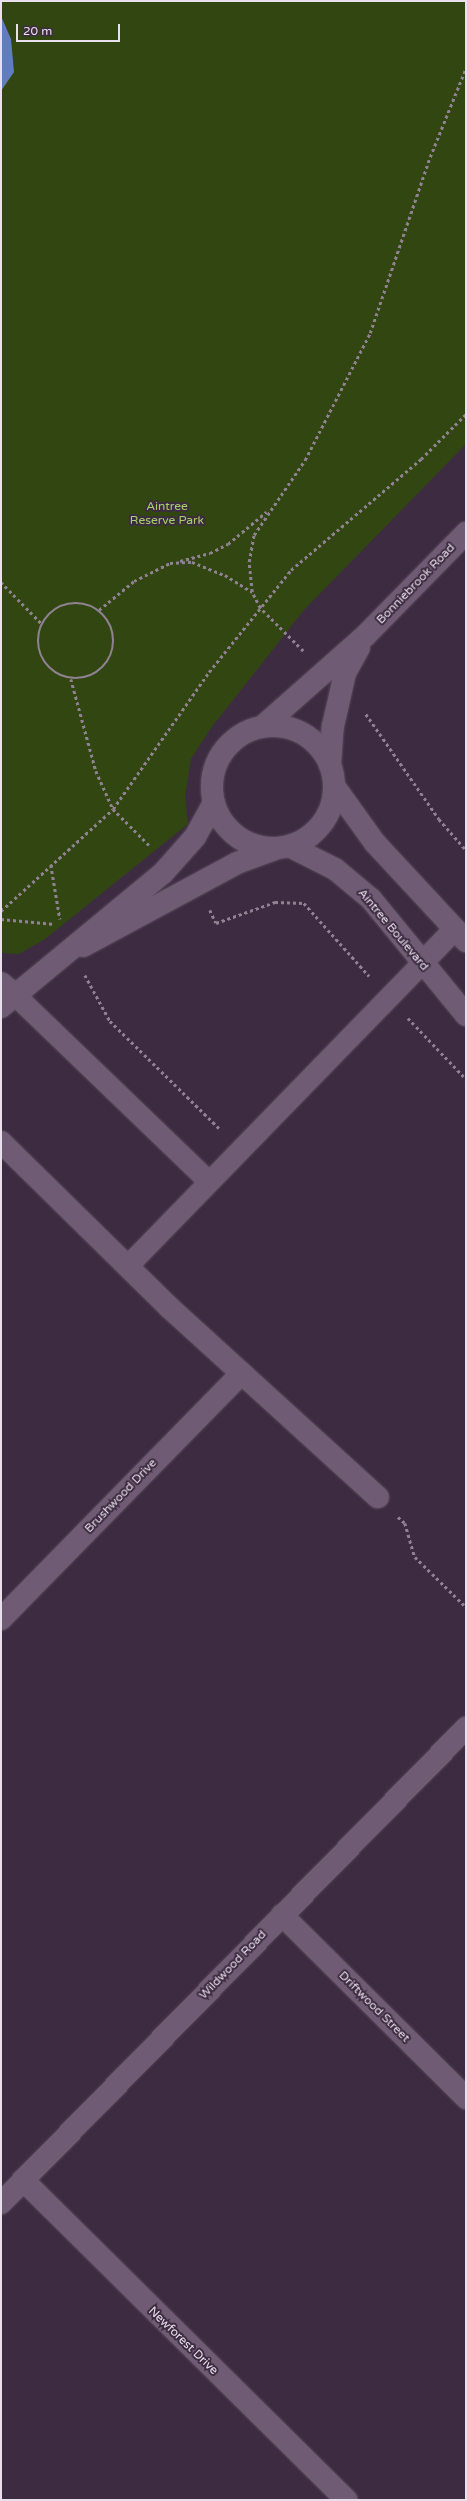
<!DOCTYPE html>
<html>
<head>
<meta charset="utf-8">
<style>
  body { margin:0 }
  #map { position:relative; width:467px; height:2501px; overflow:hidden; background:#3d2c41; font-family:"Varela Round",sans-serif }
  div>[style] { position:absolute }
  .green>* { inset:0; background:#324611 }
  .water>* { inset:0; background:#5e7ec0 }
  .path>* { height:2.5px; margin-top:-1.25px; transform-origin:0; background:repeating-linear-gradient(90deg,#908293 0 3px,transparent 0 6px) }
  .path>.ring { margin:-1.25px; padding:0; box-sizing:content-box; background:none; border:2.5px solid #908293; border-radius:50% }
  .roads { filter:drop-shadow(0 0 1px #57495b) drop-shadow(0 0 1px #57495b) }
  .service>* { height:21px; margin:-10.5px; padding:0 10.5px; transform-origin:10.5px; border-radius:10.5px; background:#6f5c74 }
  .minor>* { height:22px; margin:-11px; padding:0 11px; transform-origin:11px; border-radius:11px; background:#6f5c74 }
  .tertiary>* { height:22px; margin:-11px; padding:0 11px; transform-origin:11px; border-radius:11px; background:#6f5c74 }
  .tertiary>.ring { margin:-11px; padding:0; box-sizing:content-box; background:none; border:22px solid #6f5c74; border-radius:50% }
  span { translate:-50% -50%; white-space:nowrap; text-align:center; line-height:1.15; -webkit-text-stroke:4px #3d2c41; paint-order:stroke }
  .park-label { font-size:12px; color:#a6d06a }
  .street-label { font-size:12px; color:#eadfed }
  .frame { position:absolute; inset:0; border:2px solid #eadfed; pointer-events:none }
  .scale { position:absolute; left:16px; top:24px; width:104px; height:18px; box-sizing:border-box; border:2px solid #eadfed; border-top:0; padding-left:5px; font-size:12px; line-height:14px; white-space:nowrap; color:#eadfed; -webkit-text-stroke:3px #3d2c41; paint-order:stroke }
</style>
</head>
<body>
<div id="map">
  <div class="green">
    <div style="clip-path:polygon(1px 1px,466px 1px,466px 444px,304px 610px,211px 728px,191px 759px,185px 797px,188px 824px,45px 939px,19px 954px,1px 953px)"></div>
  </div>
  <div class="water">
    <div style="clip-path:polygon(1px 16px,11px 39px,14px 72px,1px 91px)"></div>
  </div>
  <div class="path">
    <div style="left:180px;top:561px;width:31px;rotate:-15deg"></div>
    <div style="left:210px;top:553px;width:20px;rotate:-27deg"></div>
    <div style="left:228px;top:544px;width:50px;rotate:-40.1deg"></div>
    <div style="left:1px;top:582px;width:59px;rotate:45.7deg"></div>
    <div class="ring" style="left:38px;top:603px;width:73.5px;height:73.5px"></div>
    <div style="left:99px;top:610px;width:45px;rotate:-39.6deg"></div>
    <div style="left:134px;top:581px;width:40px;rotate:-26.6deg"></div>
    <div style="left:170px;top:563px;width:22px;rotate:-3deg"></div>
    <div style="left:192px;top:562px;width:35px;rotate:22deg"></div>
    <div style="left:225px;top:575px;width:32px;rotate:32deg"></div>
    <div style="left:303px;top:651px;width:61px;rotate:-135deg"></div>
    <div style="left:260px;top:608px;width:18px;rotate:-117deg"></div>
    <div style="left:252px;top:592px;width:30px;rotate:-96deg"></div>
    <div style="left:249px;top:562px;width:27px;rotate:-80deg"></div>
    <div style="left:254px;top:535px;width:91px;rotate:-55.8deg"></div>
    <div style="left:305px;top:460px;width:143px;rotate:-62.9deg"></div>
    <div style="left:370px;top:333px;width:186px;rotate:-71.2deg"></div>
    <div style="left:430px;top:157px;width:96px;rotate:-68deg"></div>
    <div style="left:71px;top:679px;width:95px;rotate:74.8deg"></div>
    <div style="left:96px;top:771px;width:42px;rotate:65.9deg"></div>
    <div style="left:113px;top:809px;width:51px;rotate:45deg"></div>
    <div style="left:366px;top:714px;width:128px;rotate:55.2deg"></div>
    <div style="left:439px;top:819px;width:41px;rotate:48.9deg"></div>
    <div style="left:51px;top:865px;width:55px;rotate:80.5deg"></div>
    <div style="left:210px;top:910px;width:14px;rotate:65deg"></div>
    <div style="left:216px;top:923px;width:63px;rotate:-19.6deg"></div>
    <div style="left:275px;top:902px;width:29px;rotate:2deg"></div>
    <div style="left:304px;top:903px;width:98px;rotate:48.3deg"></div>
    <div style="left:1px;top:911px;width:151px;rotate:-42.3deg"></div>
    <div style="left:113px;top:809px;width:167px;rotate:-55deg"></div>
    <div style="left:209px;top:672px;width:131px;rotate:-51.2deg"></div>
    <div style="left:291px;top:570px;width:171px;rotate:-40.5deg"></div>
    <div style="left:421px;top:459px;width:64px;rotate:-45deg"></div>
    <div style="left:1px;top:919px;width:54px;rotate:5.3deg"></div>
    <div style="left:85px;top:975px;width:52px;rotate:61.5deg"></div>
    <div style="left:110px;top:1021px;width:153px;rotate:44.5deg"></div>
    <div style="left:408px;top:1018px;width:84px;rotate:46.4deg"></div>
    <div style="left:398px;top:1517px;width:9px;rotate:41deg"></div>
    <div style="left:405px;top:1523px;width:35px;rotate:74deg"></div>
    <div style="left:415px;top:1557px;width:71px;rotate:44.4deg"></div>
  </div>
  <div class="roads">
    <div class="service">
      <div style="left:14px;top:994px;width:269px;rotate:43.9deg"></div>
      <div style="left:127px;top:1266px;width:423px;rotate:-45.8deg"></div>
    </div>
    <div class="minor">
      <div style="left:422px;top:963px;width:47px;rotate:-45.9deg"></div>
      <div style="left:1px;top:983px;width:17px;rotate:40deg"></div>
      <div style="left:1px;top:1142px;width:237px;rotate:44.5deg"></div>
      <div style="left:170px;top:1308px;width:281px;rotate:42.3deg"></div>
      <div style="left:1px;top:1619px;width:344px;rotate:-45.6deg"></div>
      <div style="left:282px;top:1915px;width:260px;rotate:44.8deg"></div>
      <div style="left:23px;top:2180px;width:455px;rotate:44.7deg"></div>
    </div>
    <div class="tertiary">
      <div class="ring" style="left:212px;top:726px;width:100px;height:100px"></div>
      <div style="left:262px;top:727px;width:139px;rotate:-41.5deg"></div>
      <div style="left:366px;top:635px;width:143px;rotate:-45.6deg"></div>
      <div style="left:330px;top:765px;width:39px;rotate:-86deg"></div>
      <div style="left:333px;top:726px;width:54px;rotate:-77.2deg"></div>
      <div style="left:345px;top:673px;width:29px;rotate:-61deg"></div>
      <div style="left:334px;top:786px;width:70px;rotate:54.3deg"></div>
      <div style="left:375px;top:843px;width:134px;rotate:47.1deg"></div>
      <div style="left:289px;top:846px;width:51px;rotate:26.6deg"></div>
      <div style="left:335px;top:869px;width:47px;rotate:39.8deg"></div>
      <div style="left:371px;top:899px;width:150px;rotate:50.7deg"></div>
      <div style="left:83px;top:946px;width:175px;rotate:-28.3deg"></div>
      <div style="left:237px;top:863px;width:40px;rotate:-20.2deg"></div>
      <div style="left:1px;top:1007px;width:210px;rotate:-39.6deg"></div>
      <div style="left:163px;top:873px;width:48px;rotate:-48.4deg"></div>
      <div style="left:195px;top:837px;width:39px;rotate:-61deg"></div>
      <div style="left:1px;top:2203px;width:665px;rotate:-45.61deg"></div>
    </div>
  </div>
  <div class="park-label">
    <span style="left:167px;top:514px">Aintree<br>Reserve Park</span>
  </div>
  <div class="street-label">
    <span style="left:416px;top:584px;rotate:-46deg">Bonniebrook Road</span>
    <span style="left:393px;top:930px;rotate:50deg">Aintree Boulevard</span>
    <span style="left:121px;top:1496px;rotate:-46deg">Brushwood Drive</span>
    <span style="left:233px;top:1965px;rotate:-46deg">Wildwood Road</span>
    <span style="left:374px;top:2007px;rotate:45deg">Driftwood Street</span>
    <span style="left:183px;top:2341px;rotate:44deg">Newforest Drive</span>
  </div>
  <div class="frame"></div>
  <div class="scale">20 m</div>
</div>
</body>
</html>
